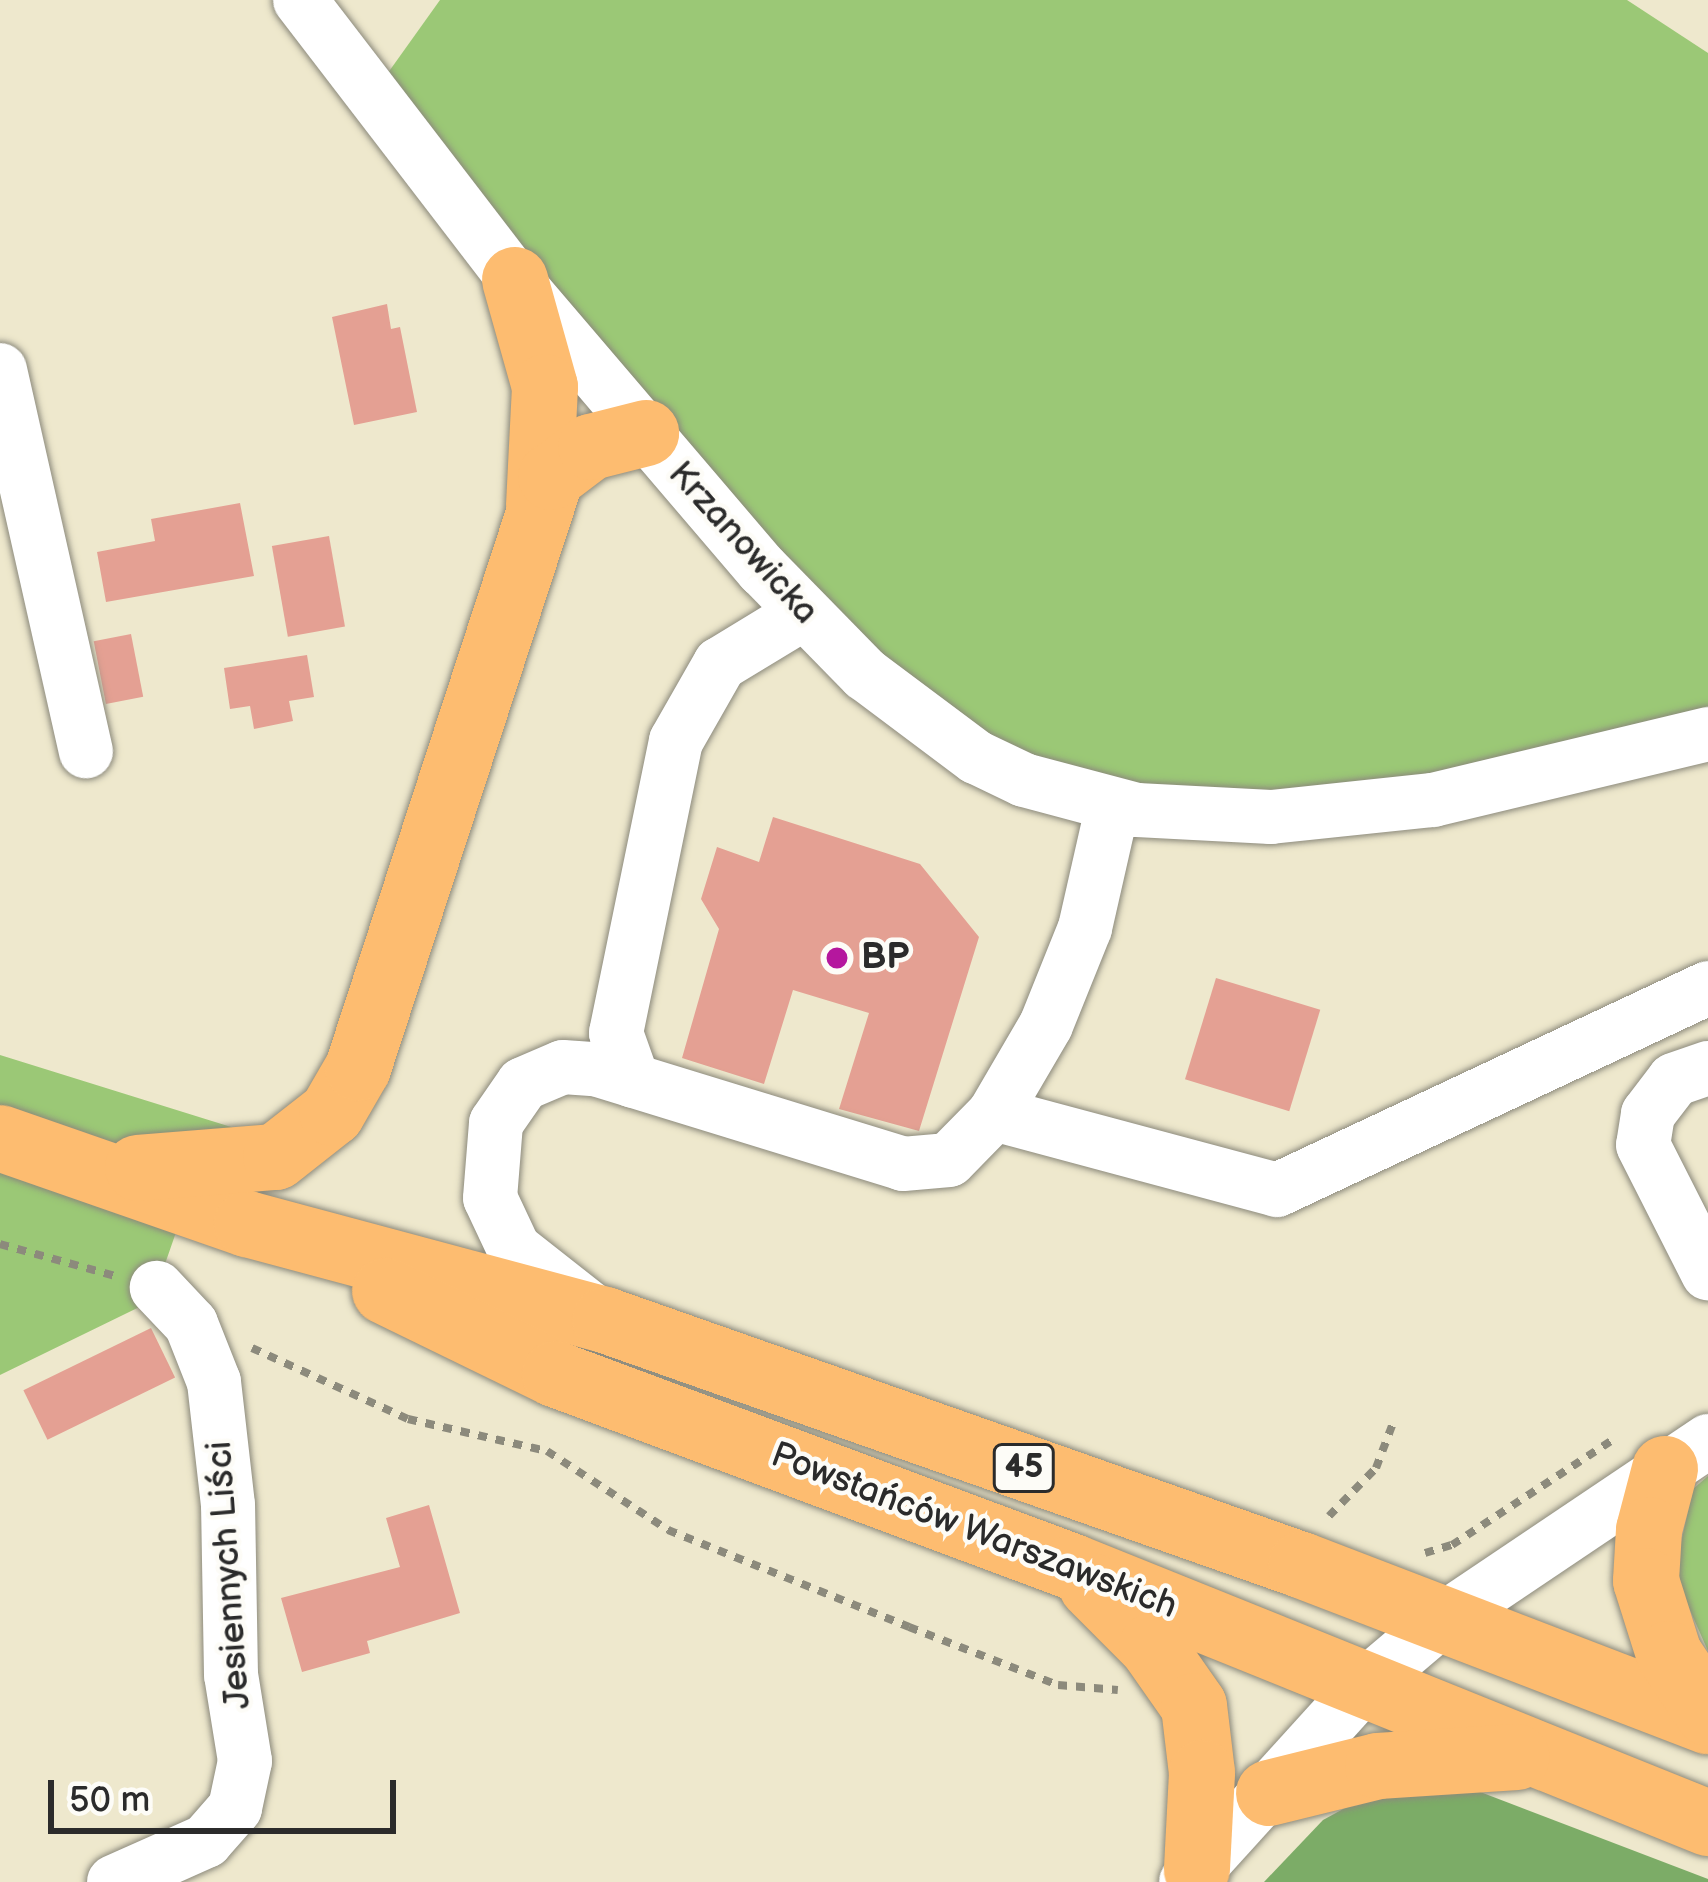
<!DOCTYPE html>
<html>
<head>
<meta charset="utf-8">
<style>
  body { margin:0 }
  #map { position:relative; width:1708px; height:1882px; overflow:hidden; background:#eee8cd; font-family:"Balsamiq Sans",sans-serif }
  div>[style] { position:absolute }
  .green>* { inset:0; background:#9bc876 }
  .forest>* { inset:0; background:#7cac67 }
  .building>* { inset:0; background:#e4a093; transform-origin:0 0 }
  .path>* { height:8px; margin-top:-4px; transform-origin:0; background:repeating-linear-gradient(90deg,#8c8a7c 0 9px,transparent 0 18px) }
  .roads { filter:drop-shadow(0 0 3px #8c8a7c) drop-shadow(0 0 3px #8c8a7c) }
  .minor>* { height:54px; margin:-27px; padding:0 27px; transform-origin:27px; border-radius:27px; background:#fff }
  .major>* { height:66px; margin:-33px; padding:0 33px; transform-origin:33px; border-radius:33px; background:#fdbc70 }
  .dots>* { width:33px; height:33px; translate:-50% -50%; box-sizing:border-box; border:6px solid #fdfcf7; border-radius:50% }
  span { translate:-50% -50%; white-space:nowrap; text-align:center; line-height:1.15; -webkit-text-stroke:9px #fdfcf7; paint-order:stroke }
  .shield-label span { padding:3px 9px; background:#fdfcf7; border:3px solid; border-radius:9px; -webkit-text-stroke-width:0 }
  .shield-label { font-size:33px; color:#2b2b2b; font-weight:700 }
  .street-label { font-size:36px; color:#2b2b2b }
  .poi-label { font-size:36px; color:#2b2b2b; font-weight:700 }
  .left { translate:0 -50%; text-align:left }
  .scale { position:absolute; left:48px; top:1780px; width:348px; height:54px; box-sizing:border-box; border:6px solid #2b2b2b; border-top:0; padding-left:15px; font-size:36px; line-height:42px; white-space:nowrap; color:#2b2b2b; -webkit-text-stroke:9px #fdfcf7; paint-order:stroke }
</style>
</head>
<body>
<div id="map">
  <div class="green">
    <div style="clip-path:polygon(440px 0,1627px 0,1708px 53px,1708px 734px,1203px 817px,923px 723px,375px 91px)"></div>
    <div style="clip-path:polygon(0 1055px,295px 1147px,198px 1169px,157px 1287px,164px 1295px,0 1375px)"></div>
    <div style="clip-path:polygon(1708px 1476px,1708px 1651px,1674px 1574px,1693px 1489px)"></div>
  </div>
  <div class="forest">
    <div style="clip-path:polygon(1449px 1780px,1708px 1879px,1708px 1882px,1264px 1882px,1323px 1820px,1387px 1785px)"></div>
  </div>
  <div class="building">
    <div style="clip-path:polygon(387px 304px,391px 329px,400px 327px,417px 412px,354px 425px,332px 317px)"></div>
    <div style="clip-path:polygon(240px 503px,254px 576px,106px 602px,97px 552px,155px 541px,151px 519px)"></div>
    <div style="left:329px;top:536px;width:92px;height:58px;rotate:80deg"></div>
    <div style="left:131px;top:634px;width:64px;height:38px;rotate:79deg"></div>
    <div style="clip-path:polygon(307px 655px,314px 697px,289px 701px,293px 721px,254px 729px,250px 706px,230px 709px,224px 668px)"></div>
    <div style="clip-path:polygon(773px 817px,920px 864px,979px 937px,919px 1131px,839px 1109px,869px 1013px,793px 990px,764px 1084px,682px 1058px,719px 929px,701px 899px,717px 847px,759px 862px)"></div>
    <div style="left:1216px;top:978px;width:109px;height:106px;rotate:17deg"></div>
    <div style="left:151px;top:1328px;width:55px;height:142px;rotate:64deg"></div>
    <div style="clip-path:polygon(429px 1505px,460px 1613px,367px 1641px,370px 1653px,302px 1672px,281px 1598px,400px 1567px,386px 1518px)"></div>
  </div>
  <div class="path">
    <div style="left:0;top:1244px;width:119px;rotate:15.5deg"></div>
    <div style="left:252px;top:1348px;width:171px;rotate:24.5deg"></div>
    <div style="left:408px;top:1419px;width:143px;rotate:13deg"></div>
    <div style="left:547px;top:1451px;width:145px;rotate:33.1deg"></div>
    <div style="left:668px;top:1530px;width:260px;rotate:21.9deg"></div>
    <div style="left:909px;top:1627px;width:160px;rotate:21.3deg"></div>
    <div style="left:1058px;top:1685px;width:60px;rotate:4.8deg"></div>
    <div style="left:1329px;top:1516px;width:67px;rotate:-45.6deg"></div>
    <div style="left:1376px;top:1468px;width:48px;rotate:-69.3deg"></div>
    <div style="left:1425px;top:1553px;width:28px;rotate:-17deg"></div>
    <div style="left:1452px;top:1545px;width:197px;rotate:-33.2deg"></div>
  </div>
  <div class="roads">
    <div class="minor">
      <div style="left:300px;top:0;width:353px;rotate:52.5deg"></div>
      <div style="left:515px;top:280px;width:382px;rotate:49.5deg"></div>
      <div style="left:763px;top:570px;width:146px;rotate:45.6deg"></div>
      <div style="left:865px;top:674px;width:139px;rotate:36.8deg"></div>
      <div style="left:976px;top:757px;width:53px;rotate:25.6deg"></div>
      <div style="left:1024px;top:780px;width:117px;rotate:14.9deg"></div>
      <div style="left:1137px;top:810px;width:134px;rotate:3deg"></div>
      <div style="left:1271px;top:817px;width:163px;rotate:-6deg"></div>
      <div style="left:1433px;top:800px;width:283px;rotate:-13.5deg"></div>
      <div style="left:0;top:370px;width:391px;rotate:77.3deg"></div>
      <div style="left:1708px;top:1068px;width:36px;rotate:161deg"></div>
      <div style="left:1674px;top:1080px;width:43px;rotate:127.4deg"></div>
      <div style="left:1648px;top:1114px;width:31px;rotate:99deg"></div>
      <div style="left:1643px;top:1145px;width:144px;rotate:63.1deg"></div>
      <div style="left:633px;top:1081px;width:51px;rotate:-109.5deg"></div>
      <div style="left:616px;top:1033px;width:298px;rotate:-78.4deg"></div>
      <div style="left:676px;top:741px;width:89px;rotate:-60.3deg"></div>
      <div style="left:720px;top:664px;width:98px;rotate:-31.3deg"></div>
      <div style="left:994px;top:1114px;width:293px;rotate:15deg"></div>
      <div style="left:1277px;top:1190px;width:476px;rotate:-25.1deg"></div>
      <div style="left:589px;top:1308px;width:95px;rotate:-141.8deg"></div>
      <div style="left:514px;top:1249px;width:56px;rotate:-115.2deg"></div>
      <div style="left:490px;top:1198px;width:75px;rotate:-85.4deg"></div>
      <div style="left:496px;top:1123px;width:47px;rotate:-55.3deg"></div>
      <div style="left:523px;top:1084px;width:43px;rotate:-23deg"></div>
      <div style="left:563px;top:1067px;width:32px;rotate:4deg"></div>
      <div style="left:595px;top:1069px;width:322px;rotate:17.1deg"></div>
      <div style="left:903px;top:1164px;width:46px;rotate:-5deg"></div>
      <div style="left:949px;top:1160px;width:64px;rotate:-45.6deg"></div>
      <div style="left:994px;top:1114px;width:103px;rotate:-59.7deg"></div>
      <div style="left:1046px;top:1025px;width:105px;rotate:-68.1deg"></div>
      <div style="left:1085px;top:928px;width:126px;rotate:-77.2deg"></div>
      <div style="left:114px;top:1882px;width:101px;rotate:-24deg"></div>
      <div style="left:206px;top:1841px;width:44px;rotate:-48.7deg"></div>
      <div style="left:235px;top:1808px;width:48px;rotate:-78deg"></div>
      <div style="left:245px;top:1761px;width:87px;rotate:-99.2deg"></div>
      <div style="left:231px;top:1675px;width:170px;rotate:-91deg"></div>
      <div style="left:228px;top:1505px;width:124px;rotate:-96.5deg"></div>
      <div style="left:214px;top:1382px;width:62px;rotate:-111.6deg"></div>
      <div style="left:191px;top:1324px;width:50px;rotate:-133.4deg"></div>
      <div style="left:1186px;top:1882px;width:263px;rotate:-47.8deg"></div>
      <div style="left:1363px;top:1687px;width:104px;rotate:-40.3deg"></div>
      <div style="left:1442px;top:1620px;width:321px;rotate:-33.9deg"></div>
    </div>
    <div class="major">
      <div style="left:515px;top:280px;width:111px;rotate:74.3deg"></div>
      <div style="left:545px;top:387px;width:119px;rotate:92.9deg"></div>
      <div style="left:0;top:1138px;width:262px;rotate:19.2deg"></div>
      <div style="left:247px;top:1224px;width:371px;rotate:15deg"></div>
      <div style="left:605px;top:1320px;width:738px;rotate:19.39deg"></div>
      <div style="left:1301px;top:1565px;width:436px;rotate:21deg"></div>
      <div style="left:138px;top:1168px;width:138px;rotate:-4.6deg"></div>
      <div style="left:276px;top:1157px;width:71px;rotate:-38.2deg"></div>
      <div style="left:332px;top:1113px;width:52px;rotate:-60deg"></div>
      <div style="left:358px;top:1068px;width:622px;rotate:-71.91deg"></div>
      <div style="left:551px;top:477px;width:50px;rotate:-36.9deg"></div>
      <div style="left:591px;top:447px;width:57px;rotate:-14.3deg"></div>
      <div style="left:385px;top:1291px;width:189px;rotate:26deg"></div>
      <div style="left:555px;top:1374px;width:553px;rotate:20.43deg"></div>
      <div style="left:1073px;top:1567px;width:685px;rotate:21.96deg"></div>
      <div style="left:1665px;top:1469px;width:63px;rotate:104.7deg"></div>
      <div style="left:1649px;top:1530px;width:51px;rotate:93.4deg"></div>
      <div style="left:1646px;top:1581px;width:77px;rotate:72.5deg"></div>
      <div style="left:1669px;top:1654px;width:71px;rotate:56.5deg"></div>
      <div style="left:1092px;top:1586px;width:85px;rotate:45deg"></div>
      <div style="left:1152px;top:1646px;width:73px;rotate:55deg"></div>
      <div style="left:1194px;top:1706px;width:67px;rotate:83.2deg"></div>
      <div style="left:1202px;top:1773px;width:97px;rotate:93deg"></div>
      <div style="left:1269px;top:1793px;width:112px;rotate:-13.9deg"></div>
      <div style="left:1378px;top:1766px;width:139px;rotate:-3.7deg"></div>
    </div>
  </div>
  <div class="dots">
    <div style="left:837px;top:958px;background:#b5179e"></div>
  </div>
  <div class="shield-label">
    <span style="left:1024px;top:1468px">45</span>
  </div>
  <div class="street-label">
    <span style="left:743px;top:543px;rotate:48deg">Krzanowicka</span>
    <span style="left:974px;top:1531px;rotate:21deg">Powstańców Warszawskich</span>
    <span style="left:229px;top:1575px;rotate:-94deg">Jesiennych Liści</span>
  </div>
  <div class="poi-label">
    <span class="left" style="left:861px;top:958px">BP</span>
  </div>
  <div class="scale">50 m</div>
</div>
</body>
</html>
